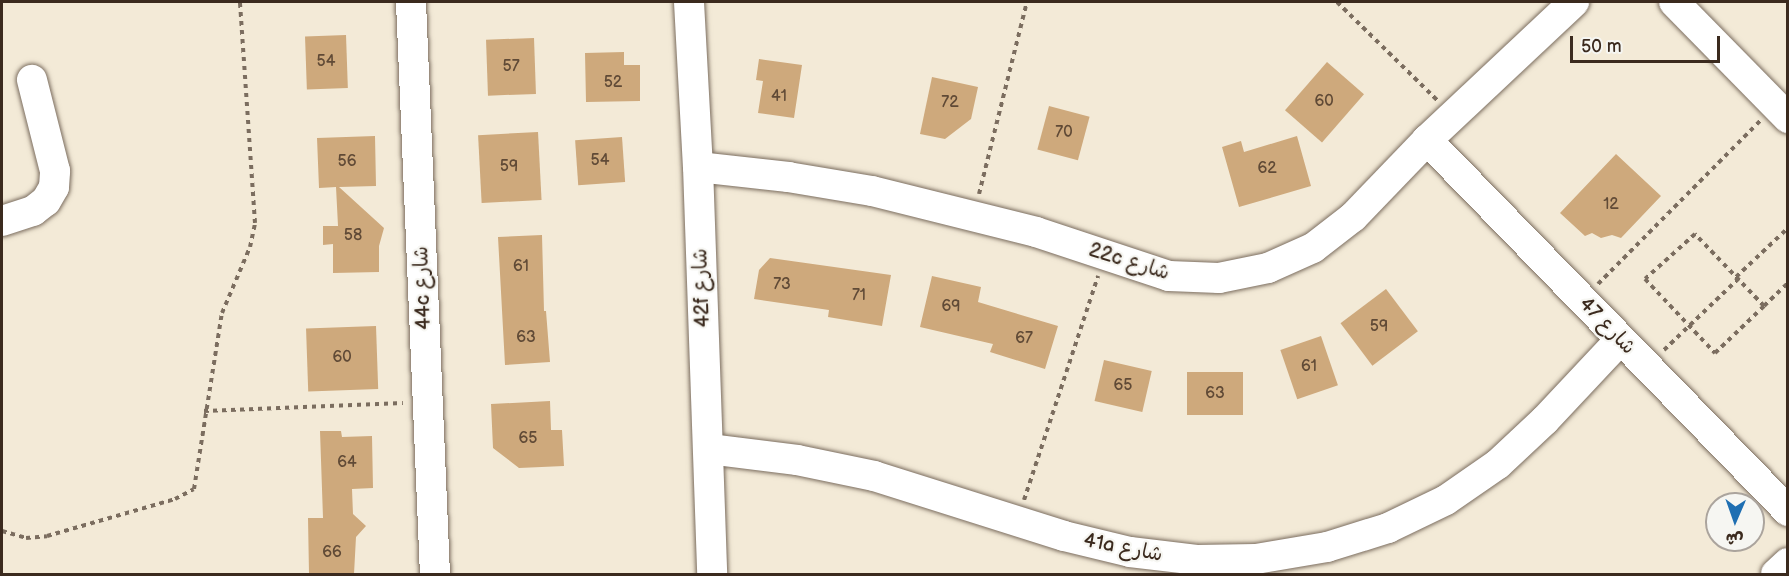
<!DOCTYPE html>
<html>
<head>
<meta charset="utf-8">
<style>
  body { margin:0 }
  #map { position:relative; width:1789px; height:576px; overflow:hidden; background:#f3ead7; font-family:"Balsamiq Sans","Playpen Sans Arabic",sans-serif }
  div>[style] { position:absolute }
  .building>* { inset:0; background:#cea97c; transform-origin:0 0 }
  .path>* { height:4px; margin-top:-2px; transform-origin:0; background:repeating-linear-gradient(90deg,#7b6d5f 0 4.5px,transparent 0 9px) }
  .roads { filter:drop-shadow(0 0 2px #7b6d5f) drop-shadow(0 0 2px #7b6d5f) }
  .minor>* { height:30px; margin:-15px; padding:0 15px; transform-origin:15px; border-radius:15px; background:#fff }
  span { translate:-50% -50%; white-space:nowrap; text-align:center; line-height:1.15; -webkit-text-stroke:4.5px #f6f6f2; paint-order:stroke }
  .number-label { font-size:16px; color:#604a36 }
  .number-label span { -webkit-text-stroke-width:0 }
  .street-label { font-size:20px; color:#3b2a1e }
  .frame { position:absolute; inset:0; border:3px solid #3b2a1e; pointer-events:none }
  .north { position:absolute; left:1705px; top:492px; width:60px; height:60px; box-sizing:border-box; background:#f6f6f2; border:2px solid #aba49d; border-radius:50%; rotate:182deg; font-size:16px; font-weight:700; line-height:24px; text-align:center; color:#3b2a1e }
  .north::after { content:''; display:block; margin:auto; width:21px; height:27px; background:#1f6fb2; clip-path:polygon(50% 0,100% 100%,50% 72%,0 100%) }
  .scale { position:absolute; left:1570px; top:36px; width:150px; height:27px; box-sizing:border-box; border:3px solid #3b2a1e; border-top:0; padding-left:8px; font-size:18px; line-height:21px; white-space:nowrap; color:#3b2a1e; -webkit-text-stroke:4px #f6f6f2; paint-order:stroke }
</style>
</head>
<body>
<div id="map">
  <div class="building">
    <div style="left:346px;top:35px;width:53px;height:41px;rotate:88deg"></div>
    <div style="left:534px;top:38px;width:56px;height:48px;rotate:88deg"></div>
    <div style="clip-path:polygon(624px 52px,624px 65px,640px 65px,640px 101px,586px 102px,585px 53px)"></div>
    <div style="clip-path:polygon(759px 59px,802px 65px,794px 118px,758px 113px,763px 81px,756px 80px)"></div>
    <div style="left:1327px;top:62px;width:49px;height:64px;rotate:41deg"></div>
    <div style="clip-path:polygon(932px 77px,978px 87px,971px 119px,945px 139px,920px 134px)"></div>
    <div style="left:1049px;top:106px;width:42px;height:45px;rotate:15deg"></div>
    <div style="left:538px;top:132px;width:68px;height:60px;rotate:87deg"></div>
    <div style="clip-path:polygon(375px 136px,376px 186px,339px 187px,384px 228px,379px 246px,379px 272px,333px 273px,333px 244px,323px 245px,323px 226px,338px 226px,336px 187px,319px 188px,317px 138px)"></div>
    <div style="clip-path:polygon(1297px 136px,1311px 186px,1239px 207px,1222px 147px,1241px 141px,1244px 152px)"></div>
    <div style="left:622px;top:137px;width:45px;height:47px;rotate:86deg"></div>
    <div style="clip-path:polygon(1616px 154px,1661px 196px,1621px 238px,1612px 235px,1601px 238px,1592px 233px,1585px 236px,1560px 213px)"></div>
    <div style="clip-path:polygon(542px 235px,544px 311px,546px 311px,550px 362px,505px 365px,498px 237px)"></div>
    <div style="clip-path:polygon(770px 258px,891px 275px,882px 326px,828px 317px,829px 310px,754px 299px,759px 270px)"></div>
    <div style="clip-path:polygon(932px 276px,981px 287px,978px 302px,1058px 326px,1045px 369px,990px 352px,993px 344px,920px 327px)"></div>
    <div style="left:1386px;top:289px;width:53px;height:57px;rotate:53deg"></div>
    <div style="left:376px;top:326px;width:63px;height:70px;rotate:88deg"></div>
    <div style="left:1321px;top:336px;width:52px;height:43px;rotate:71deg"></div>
    <div style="left:1104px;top:360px;width:49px;height:42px;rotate:13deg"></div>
    <div style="left:1243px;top:372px;width:43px;height:56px;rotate:90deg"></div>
    <div style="clip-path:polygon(550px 401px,551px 430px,562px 430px,564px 466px,519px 468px,493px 448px,491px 404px)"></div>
    <div style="clip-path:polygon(320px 431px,341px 431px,342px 437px,372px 436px,373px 488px,352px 489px,353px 514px,366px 526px,356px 537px,354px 574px,309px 574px,308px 518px,323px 518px)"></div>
  </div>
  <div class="path">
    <div style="left:1337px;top:2px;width:140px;rotate:44.4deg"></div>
    <div style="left:979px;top:194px;width:198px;rotate:-76deg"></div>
    <div style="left:1736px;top:277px;width:71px;rotate:-43.3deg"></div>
    <div style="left:1598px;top:284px;width:230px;rotate:-45.2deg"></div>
    <div style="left:1764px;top:306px;width:100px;rotate:-133.8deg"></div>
    <div style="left:1695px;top:234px;width:67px;rotate:138deg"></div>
    <div style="left:1645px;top:279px;width:102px;rotate:46.6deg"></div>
    <div style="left:1715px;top:353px;width:68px;rotate:-43.8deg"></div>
    <div style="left:1764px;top:306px;width:33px;rotate:-44deg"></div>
    <div style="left:1664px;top:350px;width:103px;rotate:-43.8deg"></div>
    <div style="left:204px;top:411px;width:199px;rotate:-2.3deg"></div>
    <div style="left:1024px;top:500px;width:236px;rotate:-71.7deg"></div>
    <div style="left:2px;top:531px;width:25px;rotate:16deg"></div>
    <div style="left:26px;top:538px;width:21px;rotate:-5deg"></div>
    <div style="left:47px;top:536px;width:133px;rotate:-16.1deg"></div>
    <div style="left:175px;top:499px;width:21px;rotate:-28deg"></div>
    <div style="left:194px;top:489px;width:178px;rotate:-81deg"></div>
    <div style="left:222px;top:313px;width:72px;rotate:-67deg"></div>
    <div style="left:250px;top:247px;width:25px;rotate:-78deg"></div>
    <div style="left:255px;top:223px;width:222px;rotate:-93.9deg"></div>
  </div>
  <div class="roads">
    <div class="minor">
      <div style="left:411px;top:2px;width:573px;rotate:87.6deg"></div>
      <div style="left:689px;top:2px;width:165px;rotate:86.9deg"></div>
      <div style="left:698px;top:167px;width:407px;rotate:88deg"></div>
      <div style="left:1674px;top:2px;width:163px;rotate:45.5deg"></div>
      <div style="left:1427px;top:140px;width:518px;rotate:45.78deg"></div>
      <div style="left:698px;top:167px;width:91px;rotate:6.3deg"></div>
      <div style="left:788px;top:177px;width:85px;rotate:9.5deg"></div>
      <div style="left:872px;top:191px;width:169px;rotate:14deg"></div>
      <div style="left:1036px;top:232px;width:140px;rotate:18.3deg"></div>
      <div style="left:1169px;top:276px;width:50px;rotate:2.3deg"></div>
      <div style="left:1219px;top:278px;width:50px;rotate:-11.5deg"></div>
      <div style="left:1268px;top:268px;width:49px;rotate:-24deg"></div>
      <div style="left:1313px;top:248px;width:51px;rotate:-37.8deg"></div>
      <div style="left:1353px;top:217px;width:107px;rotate:-46.1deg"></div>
      <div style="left:1427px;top:140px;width:202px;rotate:-43.2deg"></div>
      <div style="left:2px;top:221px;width:33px;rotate:-18deg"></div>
      <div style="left:33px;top:211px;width:16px;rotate:-38deg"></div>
      <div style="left:46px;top:201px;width:16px;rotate:-60deg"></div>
      <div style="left:54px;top:187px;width:16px;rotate:-86deg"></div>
      <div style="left:55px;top:171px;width:94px;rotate:-104.2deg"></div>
      <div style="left:709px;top:449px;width:89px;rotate:7.1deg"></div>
      <div style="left:797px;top:460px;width:79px;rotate:11.7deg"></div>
      <div style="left:874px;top:476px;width:199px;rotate:17.5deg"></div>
      <div style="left:1064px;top:536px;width:68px;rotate:13.6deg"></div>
      <div style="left:1130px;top:552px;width:67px;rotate:6.8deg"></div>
      <div style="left:1197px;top:560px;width:59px;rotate:-1deg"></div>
      <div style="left:1256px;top:559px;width:72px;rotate:-9.6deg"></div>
      <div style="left:1327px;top:547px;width:64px;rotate:-17.3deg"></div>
      <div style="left:1388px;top:528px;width:64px;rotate:-25.8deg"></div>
      <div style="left:1446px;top:500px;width:63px;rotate:-34.7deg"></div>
      <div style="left:1498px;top:464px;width:64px;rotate:-43.1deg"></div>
      <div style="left:1545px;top:420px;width:110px;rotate:-46.8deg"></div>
      <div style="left:1776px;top:574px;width:16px;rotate:-43deg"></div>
    </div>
  </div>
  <div class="number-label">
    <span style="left:326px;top:62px">54</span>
    <span style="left:511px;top:67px">57</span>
    <span style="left:613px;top:83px">52</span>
    <span style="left:779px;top:97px">41</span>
    <span style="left:1324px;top:102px">60</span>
    <span style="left:950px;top:103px">72</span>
    <span style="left:1064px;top:133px">70</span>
    <span style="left:600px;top:161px">54</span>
    <span style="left:347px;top:162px">56</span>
    <span style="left:509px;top:167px">59</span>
    <span style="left:1267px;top:169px">62</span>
    <span style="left:1611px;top:205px">12</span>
    <span style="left:353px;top:236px">58</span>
    <span style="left:521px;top:267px">61</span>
    <span style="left:782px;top:285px">73</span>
    <span style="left:859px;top:296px">71</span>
    <span style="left:951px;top:307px">69</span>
    <span style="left:1379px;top:327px">59</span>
    <span style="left:526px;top:338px">63</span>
    <span style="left:1024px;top:339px">67</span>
    <span style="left:342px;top:358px">60</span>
    <span style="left:1309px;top:367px">61</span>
    <span style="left:1123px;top:386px">65</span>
    <span style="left:1215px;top:394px">63</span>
    <span style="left:528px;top:439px">65</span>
    <span style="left:347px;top:463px">64</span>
    <span style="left:332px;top:553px">66</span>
  </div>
  <div class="street-label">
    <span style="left:1129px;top:262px;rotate:17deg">22c شارع</span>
    <span style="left:423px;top:288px;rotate:-92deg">44c شارع</span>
    <span style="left:702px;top:288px;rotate:-92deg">42f شارع</span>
    <span style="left:1607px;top:326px;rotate:46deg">شارع 47</span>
    <span style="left:1123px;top:548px;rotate:11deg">41a شارع</span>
  </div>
  <div class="frame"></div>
  <div class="north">ش</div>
  <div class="scale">50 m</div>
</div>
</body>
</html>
